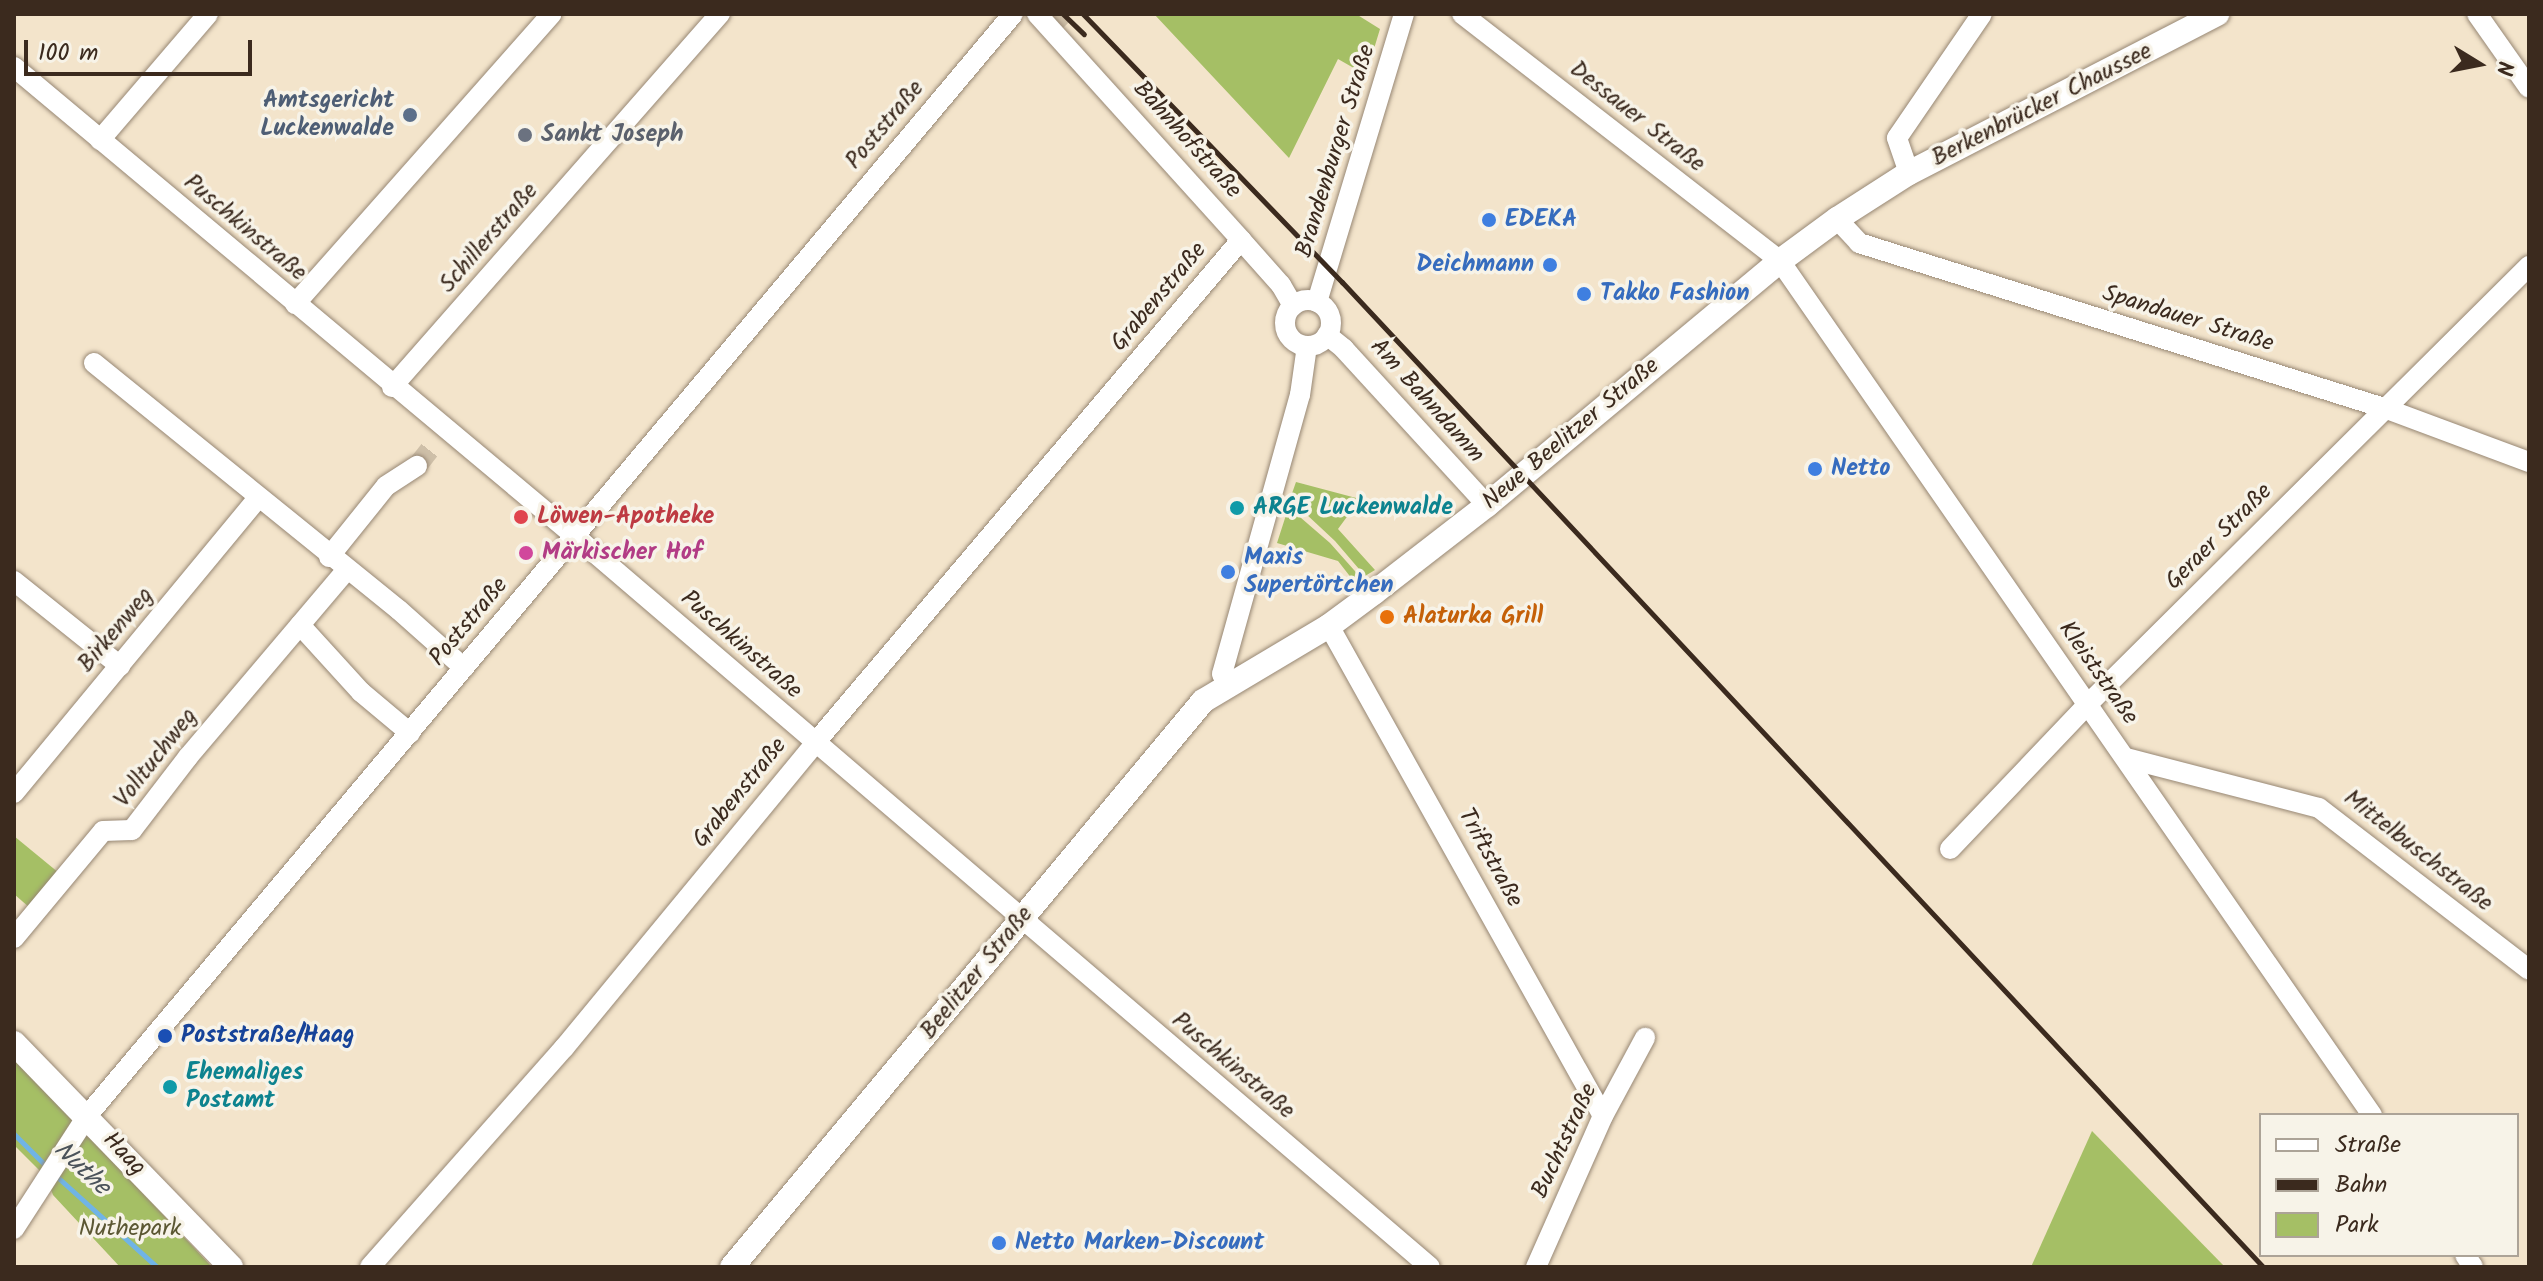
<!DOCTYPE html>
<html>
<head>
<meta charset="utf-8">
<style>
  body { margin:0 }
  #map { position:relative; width:2543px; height:1281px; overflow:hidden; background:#f3e4cb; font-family:Kalam,sans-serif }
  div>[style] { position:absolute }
  .green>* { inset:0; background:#a5bf65 }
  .stream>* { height:5px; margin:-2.5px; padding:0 2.5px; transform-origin:2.5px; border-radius:2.5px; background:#70b4e6 }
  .minor-tunnel>* { height:20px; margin-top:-10px; transform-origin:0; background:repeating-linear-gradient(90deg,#cebfa8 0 20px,transparent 0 30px) }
  .roads { filter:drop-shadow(0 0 2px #978774) drop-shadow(0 0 2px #978774) }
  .minor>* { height:20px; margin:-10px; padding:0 10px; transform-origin:10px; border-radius:10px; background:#fff }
  .minor>.ring { margin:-10px; padding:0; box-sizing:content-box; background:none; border:20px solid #fff; border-radius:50% }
  .major>* { height:24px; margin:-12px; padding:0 12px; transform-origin:12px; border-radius:12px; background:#fff }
  .rail>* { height:5px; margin:-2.5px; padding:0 2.5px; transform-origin:2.5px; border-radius:2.5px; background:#3b2a1e }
  .dots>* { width:22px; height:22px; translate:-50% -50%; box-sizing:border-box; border:4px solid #f7f3e8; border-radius:50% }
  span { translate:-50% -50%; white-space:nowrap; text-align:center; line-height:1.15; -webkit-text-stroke:7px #f7f3e8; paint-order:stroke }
  .service-label { font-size:24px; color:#4e5e75; font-weight:700 }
  .right { translate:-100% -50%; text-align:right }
  .street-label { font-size:24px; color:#3b2a1e }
  .worship-label { font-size:24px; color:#5b616d; font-weight:700 }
  .left { translate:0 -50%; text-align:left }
  .shop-label { font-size:24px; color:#366cbe; font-weight:700 }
  .culture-label { font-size:24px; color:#0d838f; font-weight:700 }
  .health-label { font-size:24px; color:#be3a42; font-weight:700 }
  .hotel-label { font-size:24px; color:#b23c85; font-weight:700 }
  .food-label { font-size:24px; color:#c56008; font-weight:700 }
  .transit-label { font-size:24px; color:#164399; font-weight:700 }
  .park-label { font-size:24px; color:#5b5733 }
  .water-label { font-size:26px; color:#4b535a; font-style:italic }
  .frame { position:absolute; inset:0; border:16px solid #3b2a1e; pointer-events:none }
  .legend { position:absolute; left:2259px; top:1113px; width:260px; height:144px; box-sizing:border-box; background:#f7f3e8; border:2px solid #aca397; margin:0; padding:10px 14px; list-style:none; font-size:24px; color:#3b2a1e }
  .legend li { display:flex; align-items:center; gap:16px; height:40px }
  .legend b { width:40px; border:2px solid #aca397 }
  .north { position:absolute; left:2439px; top:24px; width:80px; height:80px; -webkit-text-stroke:6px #f7f3e8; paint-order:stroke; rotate:100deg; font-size:22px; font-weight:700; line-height:32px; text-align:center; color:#3b2a1e }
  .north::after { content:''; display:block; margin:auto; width:28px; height:36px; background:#3b2a1e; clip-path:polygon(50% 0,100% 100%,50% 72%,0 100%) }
  .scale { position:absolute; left:24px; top:40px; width:228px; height:36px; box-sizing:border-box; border:4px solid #3b2a1e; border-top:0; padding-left:10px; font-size:24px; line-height:28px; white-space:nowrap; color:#3b2a1e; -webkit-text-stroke:6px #f7f3e8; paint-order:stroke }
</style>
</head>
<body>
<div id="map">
  <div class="green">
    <div style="clip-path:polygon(1154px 14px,1356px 14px,1380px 29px,1366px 75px,1338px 59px,1289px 158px)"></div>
    <div style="clip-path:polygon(1296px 482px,1360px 499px,1338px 529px,1375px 570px,1365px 576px,1335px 541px,1290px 499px)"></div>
    <div style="clip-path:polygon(1293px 511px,1330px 543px,1362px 579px,1356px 584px,1338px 561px,1277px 543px,1287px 512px)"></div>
    <div style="clip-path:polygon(14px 836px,59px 873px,30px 908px,14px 894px)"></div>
    <div style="clip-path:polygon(14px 1058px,168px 1220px,212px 1267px,120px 1267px,53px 1195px,46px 1177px,14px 1145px)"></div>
    <div style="clip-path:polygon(2092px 1131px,2225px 1267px,2031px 1267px)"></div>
  </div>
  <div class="stream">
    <div style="left:14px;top:1134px;width:47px;rotate:45deg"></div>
    <div style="left:54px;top:1174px;width:139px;rotate:42.1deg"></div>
  </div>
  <div class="minor-tunnel">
    <div style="left:1050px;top:27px;width:18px;rotate:-45deg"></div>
    <div style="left:417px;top:466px;width:28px;rotate:-52deg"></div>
  </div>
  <div class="roads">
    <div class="minor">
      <div style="left:1037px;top:14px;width:304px;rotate:47.9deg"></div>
      <div style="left:1241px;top:240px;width:60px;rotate:48.4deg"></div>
      <div style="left:1281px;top:285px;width:24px;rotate:60deg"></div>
      <div style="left:1462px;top:14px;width:403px;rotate:37.8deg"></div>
      <div style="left:1780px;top:261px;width:1039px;rotate:55.27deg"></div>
      <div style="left:2477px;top:14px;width:90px;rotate:54.9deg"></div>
      <div style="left:14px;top:67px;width:742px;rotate:39.91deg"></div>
      <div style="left:583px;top:543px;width:1114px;rotate:40.52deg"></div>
      <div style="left:100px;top:140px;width:166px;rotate:-49.4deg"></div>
      <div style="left:1909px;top:173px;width:37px;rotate:-109deg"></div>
      <div style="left:1897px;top:138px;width:150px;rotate:-55.6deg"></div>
      <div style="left:1837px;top:219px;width:33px;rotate:47deg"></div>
      <div style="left:1859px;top:243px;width:550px;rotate:17.45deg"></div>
      <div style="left:2384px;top:408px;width:155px;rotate:20.4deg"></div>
      <div class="ring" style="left:1285px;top:300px;width:26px;height:26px"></div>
      <div style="left:1317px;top:302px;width:301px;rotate:-73.2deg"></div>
      <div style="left:295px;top:304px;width:387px;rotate:-48.5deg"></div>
      <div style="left:1327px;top:335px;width:22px;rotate:39deg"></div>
      <div style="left:1344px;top:349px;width:212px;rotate:47.5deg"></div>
      <div style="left:94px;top:363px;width:392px;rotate:39deg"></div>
      <div style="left:399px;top:610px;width:87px;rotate:41.7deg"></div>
      <div style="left:392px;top:387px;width:497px;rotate:-48.7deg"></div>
      <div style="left:329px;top:557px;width:91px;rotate:-51.2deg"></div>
      <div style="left:386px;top:486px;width:37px;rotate:-33deg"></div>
      <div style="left:14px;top:581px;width:136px;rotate:38.7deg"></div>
      <div style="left:300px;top:625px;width:91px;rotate:47.7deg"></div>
      <div style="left:361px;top:692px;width:64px;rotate:39.9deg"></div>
      <div style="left:1329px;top:626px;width:561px;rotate:60.79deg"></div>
      <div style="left:1227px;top:685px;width:12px;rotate:-114deg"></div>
      <div style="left:1222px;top:674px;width:290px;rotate:-74.4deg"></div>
      <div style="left:1300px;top:395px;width:49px;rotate:-81.9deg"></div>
      <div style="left:2126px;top:758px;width:199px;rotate:14.5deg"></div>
      <div style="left:2319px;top:808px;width:265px;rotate:37.6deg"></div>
      <div style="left:14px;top:793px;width:381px;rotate:-50.4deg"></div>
      <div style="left:1950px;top:849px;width:200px;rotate:-46.4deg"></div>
      <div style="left:2088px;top:704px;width:622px;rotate:-44.8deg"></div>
      <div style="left:14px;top:938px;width:139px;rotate:-50.2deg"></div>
      <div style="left:103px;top:831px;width:29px;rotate:-2deg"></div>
      <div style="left:132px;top:830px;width:92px;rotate:-52.5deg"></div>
      <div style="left:188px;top:757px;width:244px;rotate:-49.7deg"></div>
      <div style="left:14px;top:1229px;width:135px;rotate:-57.1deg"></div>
      <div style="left:87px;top:1116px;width:1439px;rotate:-49.96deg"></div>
      <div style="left:2465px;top:1255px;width:14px;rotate:56deg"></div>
      <div style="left:370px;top:1267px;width:293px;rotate:-48.5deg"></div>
      <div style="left:564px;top:1048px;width:395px;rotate:-50.5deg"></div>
      <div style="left:815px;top:743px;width:659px;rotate:-49.74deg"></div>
      <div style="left:1536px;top:1267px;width:165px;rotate:-66.1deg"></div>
      <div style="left:1603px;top:1116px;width:89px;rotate:-61.7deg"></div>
    </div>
    <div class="major">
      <div style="left:14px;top:1043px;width:312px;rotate:45.9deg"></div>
      <div style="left:732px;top:1267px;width:736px;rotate:-50.23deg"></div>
      <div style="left:1203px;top:701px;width:147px;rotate:-30.8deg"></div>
      <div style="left:1329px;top:626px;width:57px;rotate:-36.5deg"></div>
      <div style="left:1375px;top:592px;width:142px;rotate:-37.8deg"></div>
      <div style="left:1487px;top:505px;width:381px;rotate:-39.8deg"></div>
      <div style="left:1780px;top:261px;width:71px;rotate:-36.4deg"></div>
      <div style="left:1837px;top:219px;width:85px;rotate:-32.6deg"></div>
      <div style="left:1909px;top:173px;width:347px;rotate:-27.3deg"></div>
    </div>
  </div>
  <div class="rail">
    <div style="left:1063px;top:14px;width:29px;rotate:44deg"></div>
    <div style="left:1083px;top:14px;width:373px;rotate:46deg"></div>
    <div style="left:1342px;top:282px;width:1349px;rotate:46.92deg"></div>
  </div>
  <div class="dots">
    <div style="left:410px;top:115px;background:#5c6f8a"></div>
    <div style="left:525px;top:135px;background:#6b7280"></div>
    <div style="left:1489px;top:220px;background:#3f7fe0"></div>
    <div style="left:1550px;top:265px;background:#3f7fe0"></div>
    <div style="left:1584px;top:294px;background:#3f7fe0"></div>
    <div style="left:1815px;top:469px;background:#3f7fe0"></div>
    <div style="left:1237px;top:508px;background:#0f9aa8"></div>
    <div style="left:521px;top:517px;background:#e0444e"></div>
    <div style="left:526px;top:553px;background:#d1479c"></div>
    <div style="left:1228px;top:572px;background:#3f7fe0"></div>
    <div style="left:1387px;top:617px;background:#e8710a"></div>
    <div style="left:165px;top:1036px;background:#1a4fb4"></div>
    <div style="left:170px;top:1087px;background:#0f9aa8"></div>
    <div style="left:999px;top:1243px;background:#3f7fe0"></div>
  </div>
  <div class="service-label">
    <span class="right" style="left:394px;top:115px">Amtsgericht<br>Luckenwalde</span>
  </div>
  <div class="street-label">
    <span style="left:2042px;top:105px;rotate:-27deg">Berkenbrücker Chaussee</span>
    <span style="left:1637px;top:117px;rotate:38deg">Dessauer Straße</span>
    <span style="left:885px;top:125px;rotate:-50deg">Poststraße</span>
    <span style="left:1187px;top:140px;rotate:48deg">Bahnhofstraße</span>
    <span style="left:1336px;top:151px;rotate:-73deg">Brandenburger Straße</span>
    <span style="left:245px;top:228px;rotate:40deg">Puschkinstraße</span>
    <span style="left:489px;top:238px;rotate:-49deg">Schillerstraße</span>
    <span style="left:1159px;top:297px;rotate:-50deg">Grabenstraße</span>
    <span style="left:2188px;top:319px;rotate:17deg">Spandauer Straße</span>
    <span style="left:1427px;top:401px;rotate:48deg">Am Bahndamm</span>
    <span style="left:1571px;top:434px;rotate:-40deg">Neue Beelitzer Straße</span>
    <span style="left:2219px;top:537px;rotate:-45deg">Geraer Straße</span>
    <span style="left:469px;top:622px;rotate:-50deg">Poststraße</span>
    <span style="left:116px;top:630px;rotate:-50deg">Birkenweg</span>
    <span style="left:741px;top:645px;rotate:41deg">Puschkinstraße</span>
    <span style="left:2098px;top:673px;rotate:55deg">Kleiststraße</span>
    <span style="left:156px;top:758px;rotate:-52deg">Volltuchweg</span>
    <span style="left:740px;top:793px;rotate:-51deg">Grabenstraße</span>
    <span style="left:2418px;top:851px;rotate:38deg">Mittelbuschstraße</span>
    <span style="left:1490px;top:858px;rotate:61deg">Triftstraße</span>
    <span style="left:977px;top:973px;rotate:-51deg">Beelitzer Straße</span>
    <span style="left:1233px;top:1066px;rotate:40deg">Puschkinstraße</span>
    <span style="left:1565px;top:1141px;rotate:-65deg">Buchtstraße</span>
    <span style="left:124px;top:1154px;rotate:46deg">Haag</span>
  </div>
  <div class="worship-label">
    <span class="left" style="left:541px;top:135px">Sankt Joseph</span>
  </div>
  <div class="shop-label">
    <span class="left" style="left:1505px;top:220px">EDEKA</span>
    <span class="right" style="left:1534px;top:265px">Deichmann</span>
    <span class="left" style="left:1600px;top:294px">Takko Fashion</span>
    <span class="left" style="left:1831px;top:469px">Netto</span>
    <span class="left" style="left:1244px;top:572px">Maxis<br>Supertörtchen</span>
    <span class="left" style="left:1015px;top:1243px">Netto Marken-Discount</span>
  </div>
  <div class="culture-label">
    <span class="left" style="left:1253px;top:508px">ARGE Luckenwalde</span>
    <span class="left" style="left:186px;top:1087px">Ehemaliges<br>Postamt</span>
  </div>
  <div class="health-label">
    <span class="left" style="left:537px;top:517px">Löwen-Apotheke</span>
  </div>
  <div class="hotel-label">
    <span class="left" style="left:542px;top:553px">Märkischer Hof</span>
  </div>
  <div class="food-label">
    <span class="left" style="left:1403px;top:617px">Alaturka Grill</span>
  </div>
  <div class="transit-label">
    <span class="left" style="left:181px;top:1036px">Poststraße/Haag</span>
  </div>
  <div class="park-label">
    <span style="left:130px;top:1229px">Nuthepark</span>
  </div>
  <div class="water-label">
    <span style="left:81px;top:1169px;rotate:43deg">Nuthe</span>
  </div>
  <div class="frame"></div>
  <ul class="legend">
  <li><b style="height:10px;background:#fff"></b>Straße</li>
  <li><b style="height:10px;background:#3b2a1e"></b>Bahn</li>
  <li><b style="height:22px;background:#a5bf65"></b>Park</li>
  </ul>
  <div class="north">N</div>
  <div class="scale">100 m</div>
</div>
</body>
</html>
